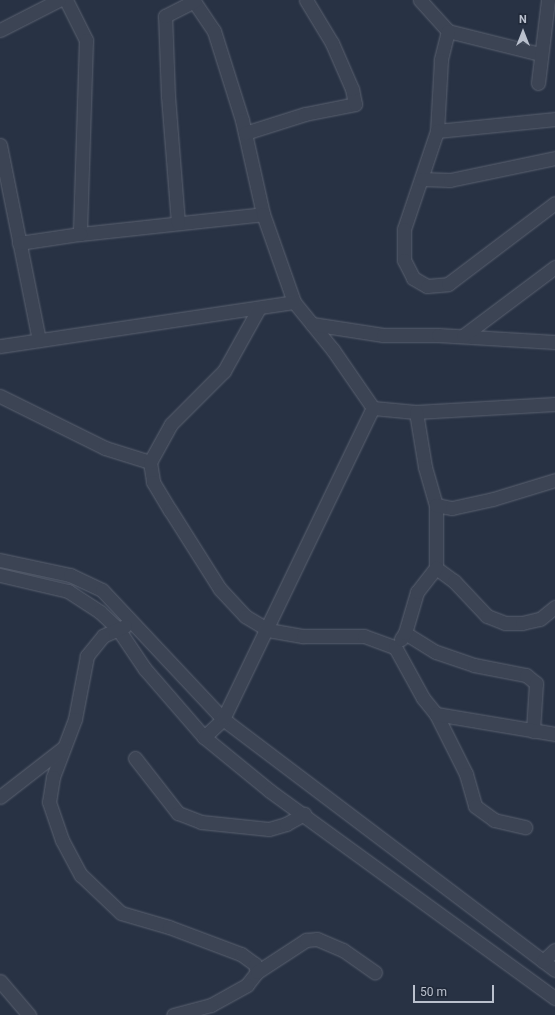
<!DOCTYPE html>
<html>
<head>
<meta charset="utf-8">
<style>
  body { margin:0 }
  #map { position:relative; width:555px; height:1015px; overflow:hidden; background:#283244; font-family:Roboto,sans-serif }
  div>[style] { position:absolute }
  .roads { filter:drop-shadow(0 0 1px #5b6271) drop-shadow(0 0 1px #5b6271) }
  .minor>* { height:13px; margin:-6.5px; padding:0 6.5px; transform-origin:6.5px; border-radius:6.5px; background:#3c4454 }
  span { translate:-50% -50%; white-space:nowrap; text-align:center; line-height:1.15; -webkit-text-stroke:3px #202939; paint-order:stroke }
  .north { position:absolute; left:503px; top:12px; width:40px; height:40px; -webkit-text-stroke:3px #202939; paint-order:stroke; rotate:0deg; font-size:11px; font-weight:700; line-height:16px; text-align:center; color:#bac0cd }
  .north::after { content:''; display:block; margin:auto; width:14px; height:18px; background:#bac0cd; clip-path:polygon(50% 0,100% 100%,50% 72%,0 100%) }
  .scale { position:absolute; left:413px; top:985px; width:81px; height:18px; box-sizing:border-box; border:2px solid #bac0cd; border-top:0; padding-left:5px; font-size:12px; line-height:14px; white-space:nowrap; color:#bac0cd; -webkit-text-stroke:3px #202939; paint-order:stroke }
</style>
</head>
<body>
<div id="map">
  <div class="roads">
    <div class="minor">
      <div style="left:66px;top:0;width:45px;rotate:63.4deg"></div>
      <div style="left:86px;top:40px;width:194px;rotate:91.8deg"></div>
      <div style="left:80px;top:234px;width:184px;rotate:-6.2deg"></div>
      <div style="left:193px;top:0;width:37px;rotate:56deg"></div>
      <div style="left:214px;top:31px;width:93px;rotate:72.5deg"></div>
      <div style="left:242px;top:120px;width:96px;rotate:77.4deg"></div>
      <div style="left:263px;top:214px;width:93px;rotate:70.6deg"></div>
      <div style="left:294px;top:302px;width:62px;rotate:50.9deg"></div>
      <div style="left:333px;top:350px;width:70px;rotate:55.4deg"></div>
      <div style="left:373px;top:408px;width:43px;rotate:5.3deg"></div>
      <div style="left:416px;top:412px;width:139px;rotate:-3.3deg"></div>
      <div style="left:420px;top:0;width:42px;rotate:47.9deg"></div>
      <div style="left:0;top:30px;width:66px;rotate:-27deg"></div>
      <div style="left:540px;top:54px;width:95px;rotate:-166deg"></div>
      <div style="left:448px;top:31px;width:30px;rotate:104deg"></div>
      <div style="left:441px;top:60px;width:71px;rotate:93.2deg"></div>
      <div style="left:437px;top:131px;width:119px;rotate:-5.8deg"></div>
      <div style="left:538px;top:83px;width:84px;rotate:-83.1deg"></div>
      <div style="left:437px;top:131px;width:103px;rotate:108.6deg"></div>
      <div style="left:404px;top:229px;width:31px;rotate:90deg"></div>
      <div style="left:404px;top:260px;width:20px;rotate:63deg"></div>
      <div style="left:413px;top:278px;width:16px;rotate:30deg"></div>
      <div style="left:427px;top:286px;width:21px;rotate:-5deg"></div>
      <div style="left:448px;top:284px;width:134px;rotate:-37.1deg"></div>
      <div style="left:245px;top:133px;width:63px;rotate:-17.6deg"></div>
      <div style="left:305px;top:114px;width:51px;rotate:-11.3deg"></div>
      <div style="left:355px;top:104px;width:15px;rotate:-101deg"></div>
      <div style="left:352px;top:89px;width:50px;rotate:-113.5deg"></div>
      <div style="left:332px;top:43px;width:50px;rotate:-121.2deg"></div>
      <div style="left:0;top:145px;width:199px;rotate:78.7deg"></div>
      <div style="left:422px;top:179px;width:28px;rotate:2deg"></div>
      <div style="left:450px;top:180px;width:107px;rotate:-11.8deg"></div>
      <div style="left:178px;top:223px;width:127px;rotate:-94.5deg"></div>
      <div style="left:168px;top:96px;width:80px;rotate:-92.1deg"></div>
      <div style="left:165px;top:16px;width:33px;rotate:-27deg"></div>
      <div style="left:19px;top:243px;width:62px;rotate:-8.4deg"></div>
      <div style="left:312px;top:324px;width:72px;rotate:8.8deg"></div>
      <div style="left:383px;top:335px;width:55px"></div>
      <div style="left:438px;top:335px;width:117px;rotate:3.4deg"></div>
      <div style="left:463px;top:336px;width:115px;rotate:-36.9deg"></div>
      <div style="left:0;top:346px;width:297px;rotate:-8.5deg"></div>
      <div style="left:0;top:396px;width:117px;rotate:26.3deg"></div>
      <div style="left:105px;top:448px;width:47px;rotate:17.3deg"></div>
      <div style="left:150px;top:462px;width:20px;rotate:81deg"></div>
      <div style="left:153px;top:482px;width:33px;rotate:59deg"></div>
      <div style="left:170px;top:510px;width:93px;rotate:57.7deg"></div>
      <div style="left:220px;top:589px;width:37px;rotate:47deg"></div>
      <div style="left:245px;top:616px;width:27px;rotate:31deg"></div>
      <div style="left:268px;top:630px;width:36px;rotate:10deg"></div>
      <div style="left:303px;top:636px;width:61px"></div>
      <div style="left:364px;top:636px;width:33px;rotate:20deg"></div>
      <div style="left:395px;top:647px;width:58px;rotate:61.2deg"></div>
      <div style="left:423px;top:698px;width:21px;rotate:51deg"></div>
      <div style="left:436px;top:714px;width:67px;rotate:63.4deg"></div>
      <div style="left:466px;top:774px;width:33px;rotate:74deg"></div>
      <div style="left:475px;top:806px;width:24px;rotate:36deg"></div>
      <div style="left:494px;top:820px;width:32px;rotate:13deg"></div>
      <div style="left:416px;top:412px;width:56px;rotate:80.7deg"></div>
      <div style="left:425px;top:467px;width:40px;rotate:74deg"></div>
      <div style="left:436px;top:505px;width:63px;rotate:90deg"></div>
      <div style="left:436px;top:568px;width:22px;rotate:36deg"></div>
      <div style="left:454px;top:581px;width:48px;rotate:46.7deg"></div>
      <div style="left:487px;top:616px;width:19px;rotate:21deg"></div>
      <div style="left:505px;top:623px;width:17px"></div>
      <div style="left:522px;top:623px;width:18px;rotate:-13deg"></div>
      <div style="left:540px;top:619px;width:19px;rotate:-39deg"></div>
      <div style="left:150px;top:462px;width:43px;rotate:-61.1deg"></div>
      <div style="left:171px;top:424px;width:75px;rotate:-45deg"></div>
      <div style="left:224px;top:371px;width:72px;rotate:-60.9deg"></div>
      <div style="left:436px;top:505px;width:16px;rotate:11deg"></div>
      <div style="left:452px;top:508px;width:42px;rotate:-12.4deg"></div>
      <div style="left:493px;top:499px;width:65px;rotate:-17deg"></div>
      <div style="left:0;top:560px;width:72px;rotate:12.1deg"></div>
      <div style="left:70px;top:575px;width:35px;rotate:25deg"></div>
      <div style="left:102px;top:590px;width:177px;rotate:46.8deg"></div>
      <div style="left:223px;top:719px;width:416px;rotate:37.1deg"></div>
      <div style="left:0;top:575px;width:70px;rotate:13.2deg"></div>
      <div style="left:68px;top:591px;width:38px;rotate:33deg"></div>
      <div style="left:100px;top:612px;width:25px;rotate:43deg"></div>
      <div style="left:118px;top:629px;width:48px;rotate:56deg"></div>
      <div style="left:145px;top:669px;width:90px;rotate:49.1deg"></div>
      <div style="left:204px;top:737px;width:85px;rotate:39.3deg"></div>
      <div style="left:270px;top:791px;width:352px;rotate:36deg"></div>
      <div style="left:125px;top:626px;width:24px;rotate:156deg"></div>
      <div style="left:103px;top:636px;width:26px;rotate:129deg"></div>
      <div style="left:87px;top:656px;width:64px;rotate:100.8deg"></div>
      <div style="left:75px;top:719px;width:62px;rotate:110.8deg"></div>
      <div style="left:53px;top:777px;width:25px;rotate:99deg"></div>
      <div style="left:49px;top:802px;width:40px;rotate:71.1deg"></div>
      <div style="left:62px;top:840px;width:40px;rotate:62deg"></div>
      <div style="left:81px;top:875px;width:55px;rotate:43.5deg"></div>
      <div style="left:121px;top:913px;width:50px;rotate:16.3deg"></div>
      <div style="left:169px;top:927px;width:77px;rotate:20.6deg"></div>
      <div style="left:241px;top:954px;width:17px;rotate:36deg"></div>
      <div style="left:255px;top:964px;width:8px;rotate:76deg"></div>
      <div style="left:257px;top:972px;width:16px;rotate:128deg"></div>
      <div style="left:247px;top:985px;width:41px;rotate:150.9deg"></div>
      <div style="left:211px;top:1005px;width:39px;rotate:165deg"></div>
      <div style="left:405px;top:633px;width:36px;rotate:32deg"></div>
      <div style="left:436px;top:652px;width:40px;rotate:18.9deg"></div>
      <div style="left:474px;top:665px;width:53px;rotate:10.9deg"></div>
      <div style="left:526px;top:675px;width:13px;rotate:39deg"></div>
      <div style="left:536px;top:683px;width:48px;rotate:93.6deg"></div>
      <div style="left:401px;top:639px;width:7px;rotate:-56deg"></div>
      <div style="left:405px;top:633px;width:43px;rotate:-73.7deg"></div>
      <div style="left:417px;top:592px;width:31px;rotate:-52deg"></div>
      <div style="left:436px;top:714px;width:121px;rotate:9.5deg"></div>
      <div style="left:204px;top:737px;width:26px;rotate:-43deg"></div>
      <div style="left:223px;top:719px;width:345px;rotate:-64.3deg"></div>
      <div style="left:135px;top:758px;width:70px;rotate:52deg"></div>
      <div style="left:178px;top:813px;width:25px;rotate:21deg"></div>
      <div style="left:201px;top:822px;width:68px;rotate:5.9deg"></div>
      <div style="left:269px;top:829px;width:18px;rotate:-16deg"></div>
      <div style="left:286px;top:824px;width:21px;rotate:-29deg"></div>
      <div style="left:0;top:797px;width:80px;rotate:-37.9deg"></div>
      <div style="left:543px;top:961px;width:16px;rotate:-43deg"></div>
      <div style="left:257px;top:972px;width:59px;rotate:-33.1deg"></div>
      <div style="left:306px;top:940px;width:11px;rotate:-5deg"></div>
      <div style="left:317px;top:939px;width:28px;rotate:23deg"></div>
      <div style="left:343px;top:950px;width:39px;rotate:35deg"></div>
      <div style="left:0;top:981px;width:45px;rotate:49.5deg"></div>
    </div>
  </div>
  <div class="north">N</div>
  <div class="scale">50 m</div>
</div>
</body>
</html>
